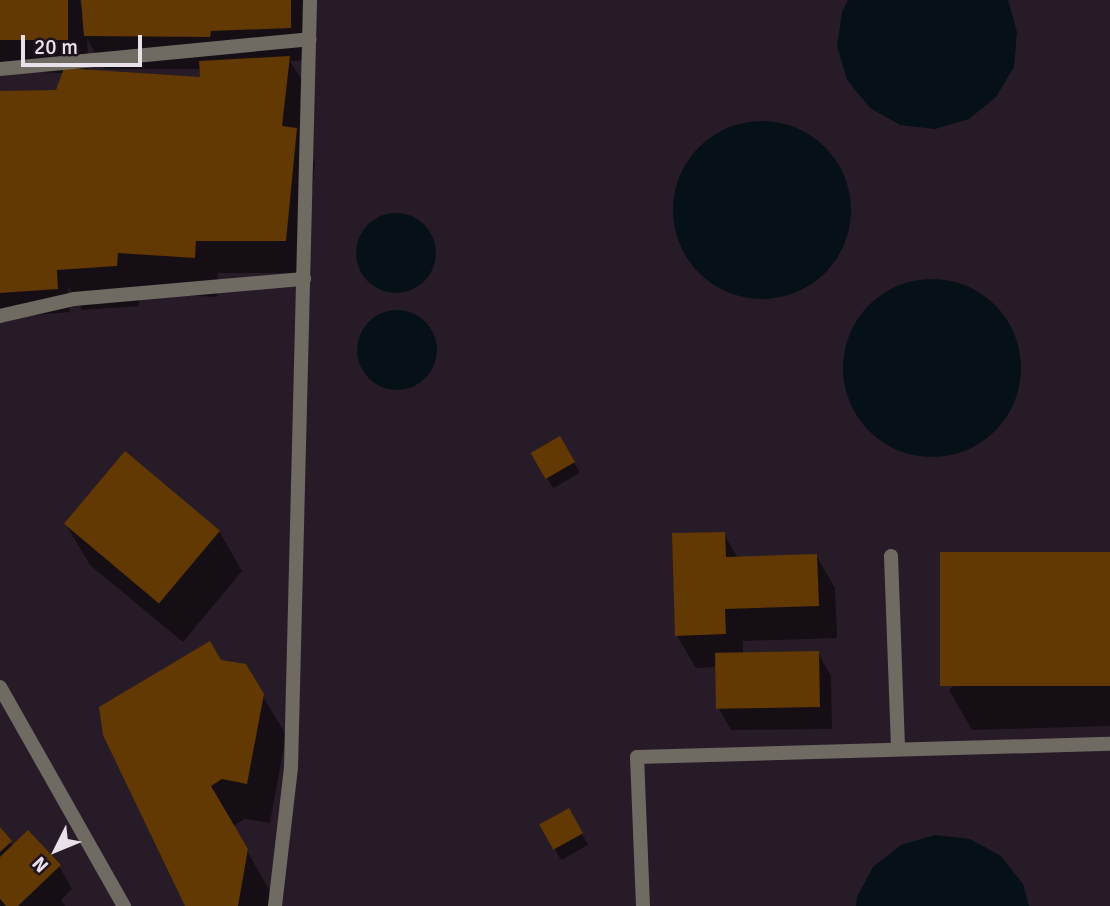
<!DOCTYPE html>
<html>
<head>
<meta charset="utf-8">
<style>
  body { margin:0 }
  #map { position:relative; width:1110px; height:906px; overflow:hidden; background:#281b28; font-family:Signika,sans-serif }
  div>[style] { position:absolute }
  .water>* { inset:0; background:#051116 }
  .round { border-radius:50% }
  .shadow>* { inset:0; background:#0007; transform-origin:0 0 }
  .building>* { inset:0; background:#623803; transform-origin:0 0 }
  .service>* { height:14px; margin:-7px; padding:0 7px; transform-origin:7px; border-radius:7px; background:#6f6b63 }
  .minor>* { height:14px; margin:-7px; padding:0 7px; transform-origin:7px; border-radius:7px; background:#6f6b63 }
  .tertiary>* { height:14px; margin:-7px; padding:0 7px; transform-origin:7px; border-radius:7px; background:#6f6b63 }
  span { translate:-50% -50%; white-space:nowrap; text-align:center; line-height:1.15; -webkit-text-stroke:5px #1e121e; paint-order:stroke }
  .north { position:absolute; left:21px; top:815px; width:70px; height:70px; -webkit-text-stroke:5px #1e121e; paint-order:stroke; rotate:227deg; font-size:19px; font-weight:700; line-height:28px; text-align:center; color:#e9e1e9 }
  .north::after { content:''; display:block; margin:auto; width:24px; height:32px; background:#e9e1e9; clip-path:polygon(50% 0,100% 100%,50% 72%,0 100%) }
  .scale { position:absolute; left:21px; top:35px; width:121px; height:32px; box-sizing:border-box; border:4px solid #e9e1e9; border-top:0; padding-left:9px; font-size:21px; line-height:24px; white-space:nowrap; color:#e9e1e9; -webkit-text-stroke:5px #1e121e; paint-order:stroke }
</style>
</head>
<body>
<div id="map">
  <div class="water">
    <div style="clip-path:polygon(848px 0,1008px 0,1017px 32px,1014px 67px,996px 97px,969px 119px,935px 129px,900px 125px,870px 108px,847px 80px,837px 46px,842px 12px)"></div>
    <div class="round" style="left:673px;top:121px;width:178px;height:178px"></div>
    <div class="round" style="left:356px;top:213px;width:80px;height:80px"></div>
    <div class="round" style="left:843px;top:279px;width:178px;height:178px"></div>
    <div class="round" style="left:357px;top:310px;width:80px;height:80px"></div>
    <div style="clip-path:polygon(935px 835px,970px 839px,1001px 856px,1023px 884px,1029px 906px,856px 906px,857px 897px,873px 867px,901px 845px)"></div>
  </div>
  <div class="shadow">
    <div style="clip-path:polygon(evenodd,0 0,79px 0,84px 9px,83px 0,308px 0,309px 60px,290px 61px,308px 90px,302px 140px,315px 163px,304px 273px,218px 273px,217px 297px,140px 293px,139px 306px,82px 310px,68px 286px,70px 312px,0 318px,0 93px,58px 97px,64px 73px,0 71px,0 0,87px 38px,104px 69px,201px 69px,201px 78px,89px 72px,87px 38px)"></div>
    <div style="left:560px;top:438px;width:40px;height:31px;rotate:60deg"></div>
    <div style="clip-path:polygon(66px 525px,219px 531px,242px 571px,183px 642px,90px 565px)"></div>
    <div style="clip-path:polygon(724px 534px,738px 558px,816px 555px,835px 588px,837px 638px,743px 641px,743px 654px,818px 653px,831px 676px,832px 729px,731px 730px,718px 707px,717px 667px,696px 668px,677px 636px)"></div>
    <div style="clip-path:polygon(1110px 554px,1110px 726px,972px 730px,949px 690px)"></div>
    <div style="clip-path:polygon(220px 662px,245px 666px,286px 735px,270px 823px,245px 819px,233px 826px,270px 891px,268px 906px,187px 906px)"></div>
    <div style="left:568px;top:810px;width:40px;height:31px;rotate:60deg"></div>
    <div style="clip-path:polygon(0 829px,14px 847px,59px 866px,72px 889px,61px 900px,65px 906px,0 906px)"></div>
  </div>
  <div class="building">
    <div style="left:0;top:0;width:68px;height:40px"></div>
    <div style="clip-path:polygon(81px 0,291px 0,291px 28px,211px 31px,210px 37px,84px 36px)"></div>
    <div style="clip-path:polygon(290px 56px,282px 126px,297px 128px,286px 241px,196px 241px,195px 258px,118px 253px,117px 266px,57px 270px,58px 289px,0 293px,0 91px,56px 90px,64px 68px,200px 77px,199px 61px)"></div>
    <div style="left:560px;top:436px;width:30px;height:34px;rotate:60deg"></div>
    <div style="left:125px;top:451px;width:124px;height:95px;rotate:40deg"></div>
    <div style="clip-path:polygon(725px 532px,726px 557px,817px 554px,819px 606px,725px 609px,726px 634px,675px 636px,672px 533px)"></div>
    <div style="left:1110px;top:552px;width:134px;height:170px;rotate:90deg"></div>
    <div style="clip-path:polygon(210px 641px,221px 660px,246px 664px,264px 694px,247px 784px,222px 779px,211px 786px,248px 849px,238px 906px,185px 906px,103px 735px,99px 707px)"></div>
    <div style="left:819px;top:651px;width:56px;height:104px;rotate:89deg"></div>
    <div style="left:569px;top:808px;width:29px;height:34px;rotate:61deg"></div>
    <div style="clip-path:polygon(0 827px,12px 841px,0 852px)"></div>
    <div style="clip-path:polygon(28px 830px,61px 865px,18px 906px,6px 906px,0 899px,0 857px)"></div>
  </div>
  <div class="service">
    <div style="left:891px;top:556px;width:193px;rotate:87.9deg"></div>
    <div style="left:643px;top:906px;width:149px;rotate:-92.3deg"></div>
    <div style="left:637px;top:757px;width:473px;rotate:-1.6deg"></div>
  </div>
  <div class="minor">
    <div style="left:0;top:69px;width:311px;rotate:-5.5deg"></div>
    <div style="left:0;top:316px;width:76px;rotate:-12.9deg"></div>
    <div style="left:74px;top:299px;width:231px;rotate:-5deg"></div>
    <div style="left:275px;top:906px;width:139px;rotate:-83.4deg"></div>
    <div style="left:291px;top:768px;width:768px;rotate:-88.58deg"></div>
  </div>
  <div class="tertiary">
    <div style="left:0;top:687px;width:252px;rotate:60.5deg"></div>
  </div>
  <div class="north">N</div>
  <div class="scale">20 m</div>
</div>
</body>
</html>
